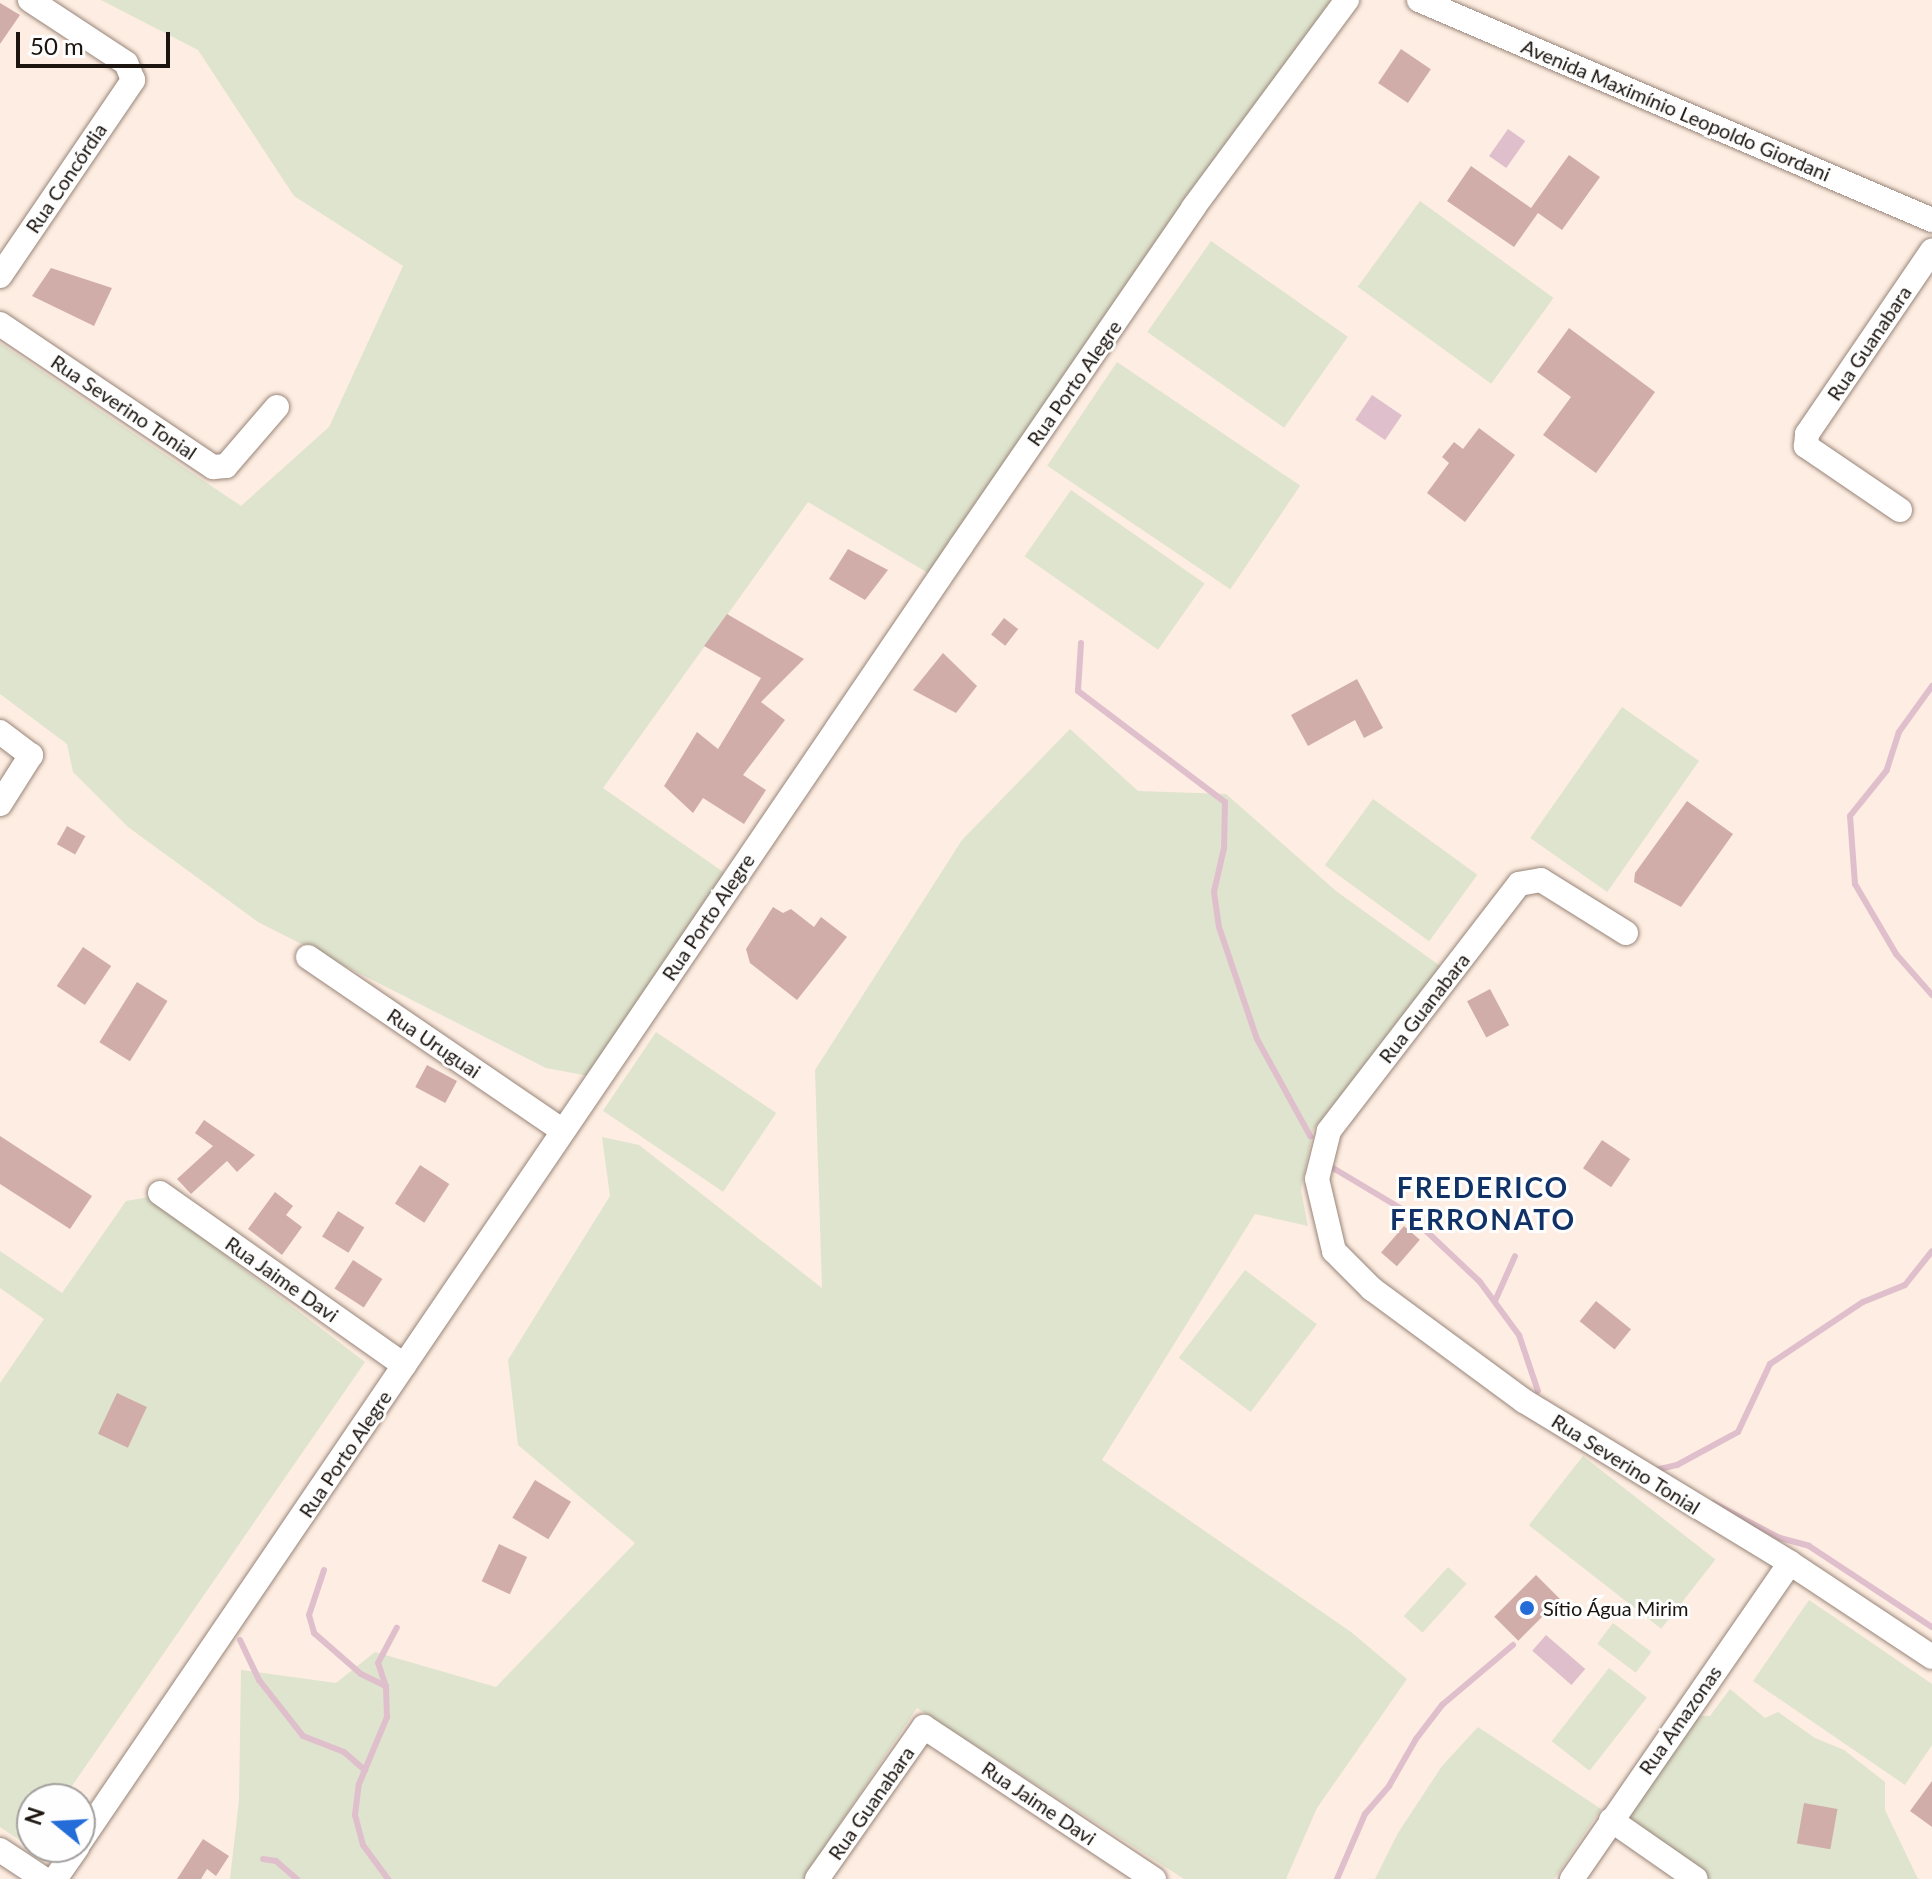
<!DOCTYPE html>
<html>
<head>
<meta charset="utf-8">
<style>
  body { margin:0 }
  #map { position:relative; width:1932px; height:1879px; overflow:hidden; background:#feede2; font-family:Lato,sans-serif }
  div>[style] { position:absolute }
  .green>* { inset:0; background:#dfe4ce; transform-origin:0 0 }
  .water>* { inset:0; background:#e0bfcc; transform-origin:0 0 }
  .stream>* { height:6px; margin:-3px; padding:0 3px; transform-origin:3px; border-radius:3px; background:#e0bfcc }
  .building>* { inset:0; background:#d1adaa; transform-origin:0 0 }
  .roads { filter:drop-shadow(0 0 2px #988579) drop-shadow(0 0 2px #988579) }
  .minor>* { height:24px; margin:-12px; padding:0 12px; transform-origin:12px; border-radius:12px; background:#fff }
  .dots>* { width:22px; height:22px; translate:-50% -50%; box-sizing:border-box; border:4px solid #fefefe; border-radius:50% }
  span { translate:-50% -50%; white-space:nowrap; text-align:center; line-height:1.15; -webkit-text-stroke:6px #fefefe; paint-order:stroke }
  .street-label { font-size:20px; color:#1b140f }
  .poi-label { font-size:20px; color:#1b140f }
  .left { translate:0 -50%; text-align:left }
  .district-label { font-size:28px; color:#103266; font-weight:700; letter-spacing:2px }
  .north { position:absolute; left:16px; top:1783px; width:80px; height:80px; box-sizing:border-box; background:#fefefe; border:2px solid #a3a09e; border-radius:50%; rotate:288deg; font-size:22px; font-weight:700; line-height:32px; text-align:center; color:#1b140f }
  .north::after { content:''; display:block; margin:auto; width:28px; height:36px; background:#246cd8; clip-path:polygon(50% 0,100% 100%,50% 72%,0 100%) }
  .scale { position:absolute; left:16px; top:32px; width:154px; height:36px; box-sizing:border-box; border:4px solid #1b140f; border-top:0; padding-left:10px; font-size:24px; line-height:28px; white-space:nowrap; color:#1b140f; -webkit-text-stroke:6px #fefefe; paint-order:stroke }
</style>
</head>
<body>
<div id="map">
  <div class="green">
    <div style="clip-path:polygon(101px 0,1355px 0,945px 583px,808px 502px,603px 788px,739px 883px,605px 1079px,546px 1068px,258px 922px,128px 827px,73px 772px,67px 744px,0 694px,0 343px,241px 506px,329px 427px,403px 266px,294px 196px,198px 50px)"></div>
    <div style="left:1420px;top:201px;width:165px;height:106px;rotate:36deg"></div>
    <div style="left:1211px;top:241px;width:167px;height:111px;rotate:35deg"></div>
    <div style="left:1117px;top:362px;width:221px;height:125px;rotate:34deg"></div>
    <div style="left:1071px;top:490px;width:163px;height:81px;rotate:35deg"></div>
    <div style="left:1622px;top:707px;width:94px;height:160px;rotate:35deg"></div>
    <div style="clip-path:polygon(1070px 729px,1138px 791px,1226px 794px,1336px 891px,1443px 968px,1313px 1130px,1301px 1190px,1308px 1226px,1255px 1214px,1102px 1460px,1351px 1632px,1407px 1679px,1317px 1808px,1286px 1879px,1184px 1879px,917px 1708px,803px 1879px,230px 1879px,239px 1800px,241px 1670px,336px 1683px,375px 1652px,496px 1687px,635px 1543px,518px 1445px,508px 1360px,610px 1196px,602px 1137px,639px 1145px,822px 1288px,815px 1070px,962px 840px)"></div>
    <div style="left:1373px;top:799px;width:129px;height:82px;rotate:36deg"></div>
    <div style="left:656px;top:1032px;width:145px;height:95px;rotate:34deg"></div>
    <div style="clip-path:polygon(149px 1197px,365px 1362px,63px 1799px,32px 1799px,30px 1847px,0 1827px,0 1383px,44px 1319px,0 1288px,0 1251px,62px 1293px,126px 1201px)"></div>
    <div style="left:1245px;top:1270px;width:90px;height:110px;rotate:37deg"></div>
    <div style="left:1583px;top:1456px;width:168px;height:88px;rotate:38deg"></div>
    <div style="left:1448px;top:1567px;width:25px;height:66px;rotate:42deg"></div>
    <div style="clip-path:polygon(1809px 1600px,1932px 1684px,1932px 1745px,1905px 1785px,1753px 1681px)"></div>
    <div style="left:1613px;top:1623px;width:48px;height:26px;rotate:37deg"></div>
    <div style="left:1609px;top:1668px;width:48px;height:93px;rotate:38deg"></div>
    <div style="clip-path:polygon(1730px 1689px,1765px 1718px,1778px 1712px,1815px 1738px,1844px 1750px,1885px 1782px,1885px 1810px,1918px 1879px,1687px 1879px,1615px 1832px,1696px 1716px,1710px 1716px)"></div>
    <div style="clip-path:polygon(1478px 1727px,1601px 1809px,1554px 1879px,1375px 1879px,1398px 1833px,1442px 1766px)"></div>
  </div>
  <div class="water">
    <div style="left:1508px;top:129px;width:21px;height:33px;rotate:35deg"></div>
    <div style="left:1372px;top:395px;width:36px;height:30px;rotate:34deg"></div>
    <div style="left:1546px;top:1635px;width:52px;height:21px;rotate:41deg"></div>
  </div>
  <div class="stream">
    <div style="left:1081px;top:643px;width:48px;rotate:93.6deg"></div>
    <div style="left:1078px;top:691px;width:184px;rotate:37.1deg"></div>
    <div style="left:1225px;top:802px;width:46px;rotate:91.2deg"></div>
    <div style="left:1224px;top:848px;width:45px;rotate:102.8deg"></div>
    <div style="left:1214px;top:892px;width:35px;rotate:82deg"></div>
    <div style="left:1219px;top:927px;width:118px;rotate:71.3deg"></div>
    <div style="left:1257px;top:1039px;width:111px;rotate:61.3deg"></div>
    <div style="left:1932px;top:686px;width:57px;rotate:125.7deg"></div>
    <div style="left:1899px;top:732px;width:40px;rotate:108deg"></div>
    <div style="left:1887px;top:770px;width:59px;rotate:128.8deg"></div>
    <div style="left:1850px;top:816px;width:68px;rotate:85.8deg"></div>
    <div style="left:1855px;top:884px;width:81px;rotate:59.6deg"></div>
    <div style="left:1896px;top:954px;width:55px;rotate:48.7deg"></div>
    <div style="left:1333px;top:1168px;width:84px;rotate:30.8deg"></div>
    <div style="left:1405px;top:1211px;width:103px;rotate:43.4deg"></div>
    <div style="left:1480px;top:1282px;width:66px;rotate:53.7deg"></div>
    <div style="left:1519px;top:1335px;width:59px;rotate:71.3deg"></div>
    <div style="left:1495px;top:1301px;width:49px;rotate:-66deg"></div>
    <div style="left:1651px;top:1471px;width:27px;rotate:-13deg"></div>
    <div style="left:1677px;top:1465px;width:69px;rotate:-28.4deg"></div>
    <div style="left:1738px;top:1432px;width:75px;rotate:-64.8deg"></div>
    <div style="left:1770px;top:1364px;width:112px;rotate:-33.7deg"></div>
    <div style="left:1863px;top:1302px;width:45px;rotate:-22deg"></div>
    <div style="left:1905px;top:1285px;width:43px;rotate:-51.5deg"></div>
    <div style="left:1713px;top:1503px;width:76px;rotate:27.6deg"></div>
    <div style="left:1780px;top:1538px;width:30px;rotate:15deg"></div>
    <div style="left:1809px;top:1546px;width:147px;rotate:33.4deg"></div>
    <div style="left:324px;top:1570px;width:47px;rotate:108.4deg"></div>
    <div style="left:309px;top:1615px;width:19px;rotate:74deg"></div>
    <div style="left:314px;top:1633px;width:62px;rotate:41.1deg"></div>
    <div style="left:361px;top:1674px;width:28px;rotate:26deg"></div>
    <div style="left:240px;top:1640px;width:44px;rotate:64.6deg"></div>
    <div style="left:259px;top:1680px;width:71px;rotate:51.8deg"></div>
    <div style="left:303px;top:1736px;width:44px;rotate:21.3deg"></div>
    <div style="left:344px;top:1752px;width:28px;rotate:41deg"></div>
    <div style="left:263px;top:1859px;width:13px;rotate:9deg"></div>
    <div style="left:276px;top:1861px;width:28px;rotate:41deg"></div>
    <div style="left:388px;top:1879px;width:42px;rotate:-126.3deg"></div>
    <div style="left:363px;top:1845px;width:31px;rotate:-105deg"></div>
    <div style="left:355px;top:1815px;width:31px;rotate:-83deg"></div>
    <div style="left:359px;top:1784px;width:73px;rotate:-67.3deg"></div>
    <div style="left:387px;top:1717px;width:30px;rotate:-92deg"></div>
    <div style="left:386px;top:1687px;width:25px;rotate:-108deg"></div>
    <div style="left:378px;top:1663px;width:40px;rotate:-62deg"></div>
    <div style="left:1337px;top:1879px;width:71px;rotate:-66.7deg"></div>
    <div style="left:1365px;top:1814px;width:37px;rotate:-49deg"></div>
    <div style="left:1389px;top:1786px;width:54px;rotate:-60.1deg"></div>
    <div style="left:1416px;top:1739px;width:43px;rotate:-52.6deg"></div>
    <div style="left:1442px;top:1705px;width:93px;rotate:-40.2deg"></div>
  </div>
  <div class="building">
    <div style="clip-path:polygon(0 3px,20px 15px,0 44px)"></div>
    <div style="left:1401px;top:49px;width:36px;height:41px;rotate:34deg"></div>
    <div style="clip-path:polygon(1569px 155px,1600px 177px,1562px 230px,1538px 213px,1514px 247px,1447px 201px,1471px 166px,1531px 208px)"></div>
    <div style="clip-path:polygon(51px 268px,112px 288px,94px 326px,32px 296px)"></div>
    <div style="clip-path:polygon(1569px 328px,1655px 392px,1596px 473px,1543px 435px,1571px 397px,1537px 372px)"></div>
    <div style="clip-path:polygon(1479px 428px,1515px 455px,1465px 522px,1427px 493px,1449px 463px,1442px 457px,1454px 442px,1463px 449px)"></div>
    <div style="clip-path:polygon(848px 549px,888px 570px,865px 600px,829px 579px)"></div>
    <div style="clip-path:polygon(727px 614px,804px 659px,761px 702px,785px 720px,743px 775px,766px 790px,744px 824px,703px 798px,693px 813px,664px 786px,697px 732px,718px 749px,761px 678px,704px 646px)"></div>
    <div style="left:1004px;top:618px;width:18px;height:21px;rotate:38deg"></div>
    <div style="clip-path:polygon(943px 653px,977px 686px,956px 713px,913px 690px)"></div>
    <div style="clip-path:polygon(1357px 679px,1383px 728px,1364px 738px,1355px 720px,1308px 746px,1291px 715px)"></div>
    <div style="clip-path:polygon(1687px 801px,1733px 834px,1681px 907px,1634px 882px,1635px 873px)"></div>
    <div style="left:67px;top:826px;width:21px;height:21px;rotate:29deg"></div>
    <div style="clip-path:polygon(773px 907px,783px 913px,791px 909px,814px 927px,821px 917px,847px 937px,797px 1000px,750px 963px,746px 949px)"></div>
    <div style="left:83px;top:947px;width:34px;height:47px;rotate:34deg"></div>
    <div style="left:137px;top:982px;width:36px;height:71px;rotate:32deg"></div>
    <div style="left:1490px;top:989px;width:41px;height:26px;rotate:62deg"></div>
    <div style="left:427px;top:1065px;width:34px;height:25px;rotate:28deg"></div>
    <div style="clip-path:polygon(204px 1120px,255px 1155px,237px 1172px,227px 1161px,191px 1194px,177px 1179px,213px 1146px,195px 1133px)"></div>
    <div style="clip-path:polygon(0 1136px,92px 1196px,70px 1229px,0 1184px)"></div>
    <div style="left:1602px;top:1140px;width:34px;height:34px;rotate:34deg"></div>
    <div style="left:420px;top:1165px;width:35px;height:46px;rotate:33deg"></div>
    <div style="clip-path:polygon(275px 1192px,293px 1206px,286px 1215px,302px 1227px,282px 1255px,248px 1229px)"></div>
    <div style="left:338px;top:1211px;width:31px;height:30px;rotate:32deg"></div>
    <div style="left:1404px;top:1226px;width:21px;height:35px;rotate:41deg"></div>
    <div style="left:353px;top:1260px;width:35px;height:34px;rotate:33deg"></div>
    <div style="left:1596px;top:1301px;width:45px;height:26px;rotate:39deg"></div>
    <div style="left:117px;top:1393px;width:33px;height:45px;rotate:25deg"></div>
    <div style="left:535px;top:1480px;width:42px;height:44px;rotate:31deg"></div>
    <div style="left:499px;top:1544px;width:31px;height:41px;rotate:25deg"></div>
    <div style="left:1536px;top:1575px;width:34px;height:59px;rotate:45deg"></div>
    <div style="clip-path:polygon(1932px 1781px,1932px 1827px,1910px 1811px)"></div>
    <div style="left:1804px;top:1803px;width:34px;height:41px;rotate:10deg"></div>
    <div style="clip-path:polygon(203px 1839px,229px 1856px,216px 1876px,207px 1869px,201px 1879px,177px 1879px)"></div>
  </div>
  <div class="roads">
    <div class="minor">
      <div style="left:1419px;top:0;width:558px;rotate:23.21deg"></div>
      <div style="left:0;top:276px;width:237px;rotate:-55.8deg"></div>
      <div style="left:133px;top:80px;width:18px;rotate:-112deg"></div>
      <div style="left:126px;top:63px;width:115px;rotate:-146.7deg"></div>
      <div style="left:0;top:324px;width:257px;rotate:33.9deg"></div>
      <div style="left:213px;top:467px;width:13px;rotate:-4deg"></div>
      <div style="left:226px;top:466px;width:78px;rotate:-49.2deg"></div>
      <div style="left:1900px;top:510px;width:114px;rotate:-145.8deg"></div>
      <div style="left:1806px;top:446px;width:12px;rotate:-85deg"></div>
      <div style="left:1807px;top:434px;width:222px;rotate:-55.7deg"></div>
      <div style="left:0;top:732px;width:39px;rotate:37deg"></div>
      <div style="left:31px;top:755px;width:58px;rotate:122.3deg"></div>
      <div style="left:1626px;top:933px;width:100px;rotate:-148.1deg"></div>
      <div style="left:1541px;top:880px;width:22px;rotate:170deg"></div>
      <div style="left:1519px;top:884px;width:312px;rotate:127.6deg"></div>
      <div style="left:1329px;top:1131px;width:49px;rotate:104deg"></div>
      <div style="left:1317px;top:1179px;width:74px;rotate:76.7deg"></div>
      <div style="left:1334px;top:1251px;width:54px;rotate:45deg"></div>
      <div style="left:1372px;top:1289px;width:189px;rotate:36.4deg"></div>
      <div style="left:1524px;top:1401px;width:311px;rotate:31.3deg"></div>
      <div style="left:1790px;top:1563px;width:170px;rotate:33.5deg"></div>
      <div style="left:308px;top:957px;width:305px;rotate:34.3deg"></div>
      <div style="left:160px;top:1193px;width:299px;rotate:35.2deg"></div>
      <div style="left:1611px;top:1820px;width:103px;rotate:34.8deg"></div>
      <div style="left:80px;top:1842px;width:1567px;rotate:-55.79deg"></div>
      <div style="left:961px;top:546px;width:410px;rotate:-55.5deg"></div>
      <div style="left:1193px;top:208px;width:259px;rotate:-53.5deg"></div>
      <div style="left:0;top:1850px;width:53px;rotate:33.4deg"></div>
      <div style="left:55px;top:1879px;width:39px;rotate:-55deg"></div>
      <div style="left:817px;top:1879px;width:186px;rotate:-54.9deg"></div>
      <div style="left:924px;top:1727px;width:276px;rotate:33.5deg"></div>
      <div style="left:1572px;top:1879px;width:384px;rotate:-55.4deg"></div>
    </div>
  </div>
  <div class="dots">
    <div style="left:1527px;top:1608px;background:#246cd8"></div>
  </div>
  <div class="street-label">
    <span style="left:1676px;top:110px;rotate:23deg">Avenida Maximínio Leopoldo Giordani</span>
    <span style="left:66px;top:178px;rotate:-56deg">Rua Concórdia</span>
    <span style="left:1869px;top:343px;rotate:-56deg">Rua Guanabara</span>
    <span style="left:1074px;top:383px;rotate:-55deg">Rua Porto Alegre</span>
    <span style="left:124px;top:407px;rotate:34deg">Rua Severino Tonial</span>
    <span style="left:708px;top:917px;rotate:-56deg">Rua Porto Alegre</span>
    <span style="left:1424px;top:1008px;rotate:-52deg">Rua Guanabara</span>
    <span style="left:434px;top:1043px;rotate:34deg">Rua Uruguai</span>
    <span style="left:282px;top:1279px;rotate:35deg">Rua Jaime Davi</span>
    <span style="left:345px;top:1454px;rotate:-56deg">Rua Porto Alegre</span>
    <span style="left:1626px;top:1464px;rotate:32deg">Rua Severino Tonial</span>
    <span style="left:1680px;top:1720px;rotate:-55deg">Rua Amazonas</span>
    <span style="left:871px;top:1803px;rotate:-55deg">Rua Guanabara</span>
    <span style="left:1039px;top:1803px;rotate:34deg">Rua Jaime Davi</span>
  </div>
  <div class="poi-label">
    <span class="left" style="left:1543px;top:1608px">Sítio Água Mirim</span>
  </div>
  <div class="district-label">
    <span style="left:1483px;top:1203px">FREDERICO<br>FERRONATO</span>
  </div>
  <div class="north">N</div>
  <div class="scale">50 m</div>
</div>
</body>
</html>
